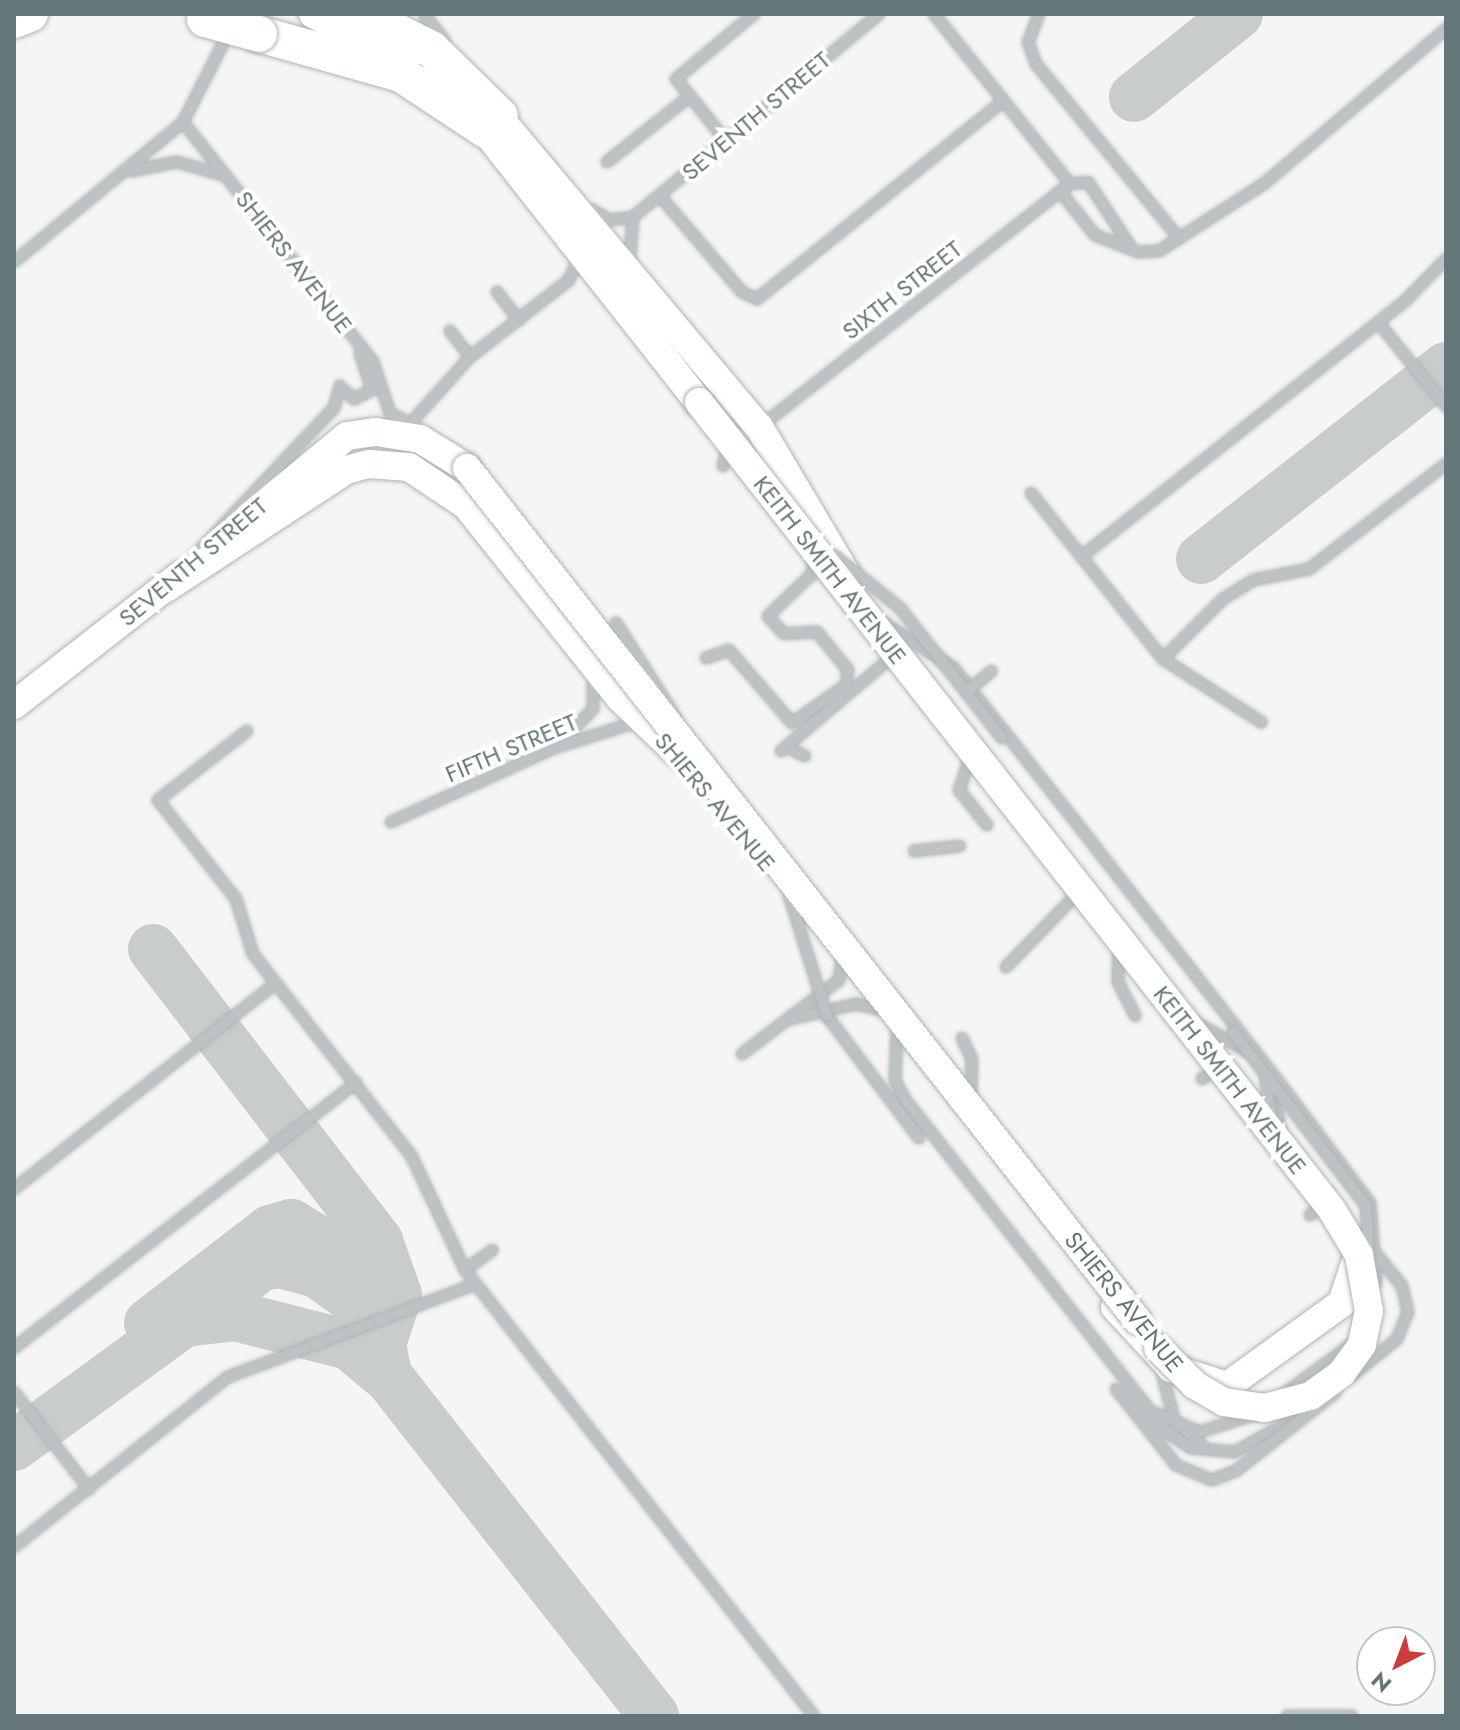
<!DOCTYPE html>
<html>
<head>
<meta charset="utf-8">
<style>
  body { margin:0 }
  #map { position:relative; width:1460px; height:1730px; overflow:hidden; background:#f5f5f3; font-family:Jost,sans-serif }
  div>[style] { position:absolute }
  .taxiway>* { height:50px; margin:-25px; padding:0 25px; transform-origin:25px; border-radius:25px; background:#c8cccc }
  .roads { filter:drop-shadow(0 0 2px #adb5b7) drop-shadow(0 0 2px #adb5b7) }
  .lane>* { height:10px; margin:-5px; padding:0 5px; transform-origin:5px; border-radius:5px; background:#bdc2c4 }
  .secondary>* { height:28px; margin:-14px; padding:0 14px; transform-origin:14px; border-radius:14px; background:#fff }
  .highway>* { height:36px; margin:-18px; padding:0 18px; transform-origin:18px; border-radius:18px; background:#fff }
  .bridges { filter:drop-shadow(0 0 2px #adb5b7) drop-shadow(0 0 2px #adb5b7) }
  .lane-bridge>* { height:10px; margin:-5px; padding:0 5px; transform-origin:5px; border-radius:5px; background:#bdc2c4 }
  .secondary-bridge>* { height:28px; margin:-14px; padding:0 14px; transform-origin:14px; border-radius:14px; background:#fff }
  .highway-bridge>* { height:36px; margin:-18px; padding:0 18px; transform-origin:18px; border-radius:18px; background:#fff }
  span { translate:-50% -50%; white-space:nowrap; text-align:center; line-height:1.15; -webkit-text-stroke:8px #fff; paint-order:stroke }
  .street-label { font-size:24px; color:#64767a }
  .frame { position:absolute; inset:0; border:16px solid #64767a; pointer-events:none }
  .north { position:absolute; left:1356px; top:1626px; width:80px; height:80px; box-sizing:border-box; background:#fff; border:2px solid #c1c8ca; border-radius:50%; rotate:222deg; font-size:22px; font-weight:700; line-height:32px; text-align:center; color:#64767a }
  .north::after { content:''; display:block; margin:auto; width:28px; height:36px; background:#cd3b3c; clip-path:polygon(50% 0,100% 100%,50% 72%,0 100%) }
</style>
</head>
<body>
<div id="map">
  <div class="taxiway">
    <div style="left:1134px;top:97px;width:133px;rotate:-38.6deg"></div>
    <div style="left:1201px;top:559px;width:311px;rotate:-38.1deg"></div>
    <div style="left:153px;top:949px;width:369px;rotate:52.4deg"></div>
    <div style="left:378px;top:1241px;width:57px;rotate:70.6deg"></div>
    <div style="left:397px;top:1295px;width:52px;rotate:108.1deg"></div>
    <div style="left:381px;top:1344px;width:31px;rotate:79deg"></div>
    <div style="left:224px;top:1295px;width:47px;rotate:-38.1deg"></div>
    <div style="left:261px;top:1266px;width:19px;rotate:-9deg"></div>
    <div style="left:280px;top:1263px;width:38px;rotate:15deg"></div>
    <div style="left:317px;top:1273px;width:43px;rotate:35.5deg"></div>
    <div style="left:149px;top:1323px;width:153px;rotate:-37.5deg"></div>
    <div style="left:270px;top:1230px;width:22px;rotate:-16deg"></div>
    <div style="left:291px;top:1224px;width:33px;rotate:31deg"></div>
    <div style="left:319px;top:1241px;width:40px;rotate:51deg"></div>
    <div style="left:344px;top:1272px;width:97px;rotate:70.8deg"></div>
    <div style="left:14px;top:1446px;width:210px;rotate:-36.1deg"></div>
    <div style="left:184px;top:1322px;width:51px;rotate:-6.7deg"></div>
    <div style="left:235px;top:1316px;width:118px;rotate:14.3deg"></div>
    <div style="left:349px;top:1345px;width:53px;rotate:39.7deg"></div>
    <div style="left:390px;top:1379px;width:428px;rotate:51.9deg"></div>
  </div>
  <div class="roads">
    <div class="lane">
      <div style="left:424px;top:14px;width:34px;rotate:52deg"></div>
      <div style="left:934px;top:14px;width:218px;rotate:51.3deg"></div>
      <div style="left:1039px;top:14px;width:30px;rotate:111deg"></div>
      <div style="left:1028px;top:42px;width:23px;rotate:70deg"></div>
      <div style="left:1036px;top:64px;width:224px;rotate:50.6deg"></div>
      <div style="left:690px;top:96px;width:22px;rotate:-129deg"></div>
      <div style="left:676px;top:79px;width:102px;rotate:-39.8deg"></div>
      <div style="left:183px;top:122px;width:306px;rotate:51.6deg"></div>
      <div style="left:373px;top:362px;width:54px;rotate:71.6deg"></div>
      <div style="left:390px;top:413px;width:30px;rotate:28deg"></div>
      <div style="left:607px;top:162px;width:106px;rotate:-38.5deg"></div>
      <div style="left:690px;top:96px;width:58px;rotate:51.3deg"></div>
      <div style="left:131px;top:171px;width:47px;rotate:-11.1deg"></div>
      <div style="left:177px;top:162px;width:48px;rotate:15.8deg"></div>
      <div style="left:1070px;top:184px;width:18px;rotate:-6deg"></div>
      <div style="left:1088px;top:182px;width:80px;rotate:56.7deg"></div>
      <div style="left:1060px;top:191px;width:56px;rotate:51.5deg"></div>
      <div style="left:1095px;top:235px;width:46px;rotate:21.6deg"></div>
      <div style="left:1138px;top:252px;width:21px;rotate:-3deg"></div>
      <div style="left:1159px;top:251px;width:126px;rotate:-32.7deg"></div>
      <div style="left:1265px;top:183px;width:238px;rotate:-40.4deg"></div>
      <div style="left:660px;top:196px;width:126px;rotate:49.5deg"></div>
      <div style="left:742px;top:292px;width:17px;rotate:25deg"></div>
      <div style="left:757px;top:299px;width:316px;rotate:-38.8deg"></div>
      <div style="left:591px;top:209px;width:22px;rotate:30deg"></div>
      <div style="left:610px;top:220px;width:23px;rotate:-7deg"></div>
      <div style="left:630px;top:258px;width:41px;rotate:-85.8deg"></div>
      <div style="left:633px;top:217px;width:319px;rotate:-39.5deg"></div>
      <div style="left:14px;top:262px;width:219px;rotate:-39.6deg"></div>
      <div style="left:183px;top:122px;width:94px;rotate:-62.9deg"></div>
      <div style="left:497px;top:292px;width:36px;rotate:52deg"></div>
      <div style="left:1378px;top:322px;width:108px;rotate:51deg"></div>
      <div style="left:450px;top:331px;width:33px;rotate:52deg"></div>
      <div style="left:341px;top:388px;width:17px;rotate:40deg"></div>
      <div style="left:354px;top:399px;width:20px;rotate:-27deg"></div>
      <div style="left:372px;top:390px;width:39px;rotate:-108deg"></div>
      <div style="left:409px;top:425px;width:91px;rotate:-48.1deg"></div>
      <div style="left:470px;top:357px;width:125px;rotate:-37.9deg"></div>
      <div style="left:569px;top:280px;width:24px;rotate:-66deg"></div>
      <div style="left:761px;top:426px;width:392px;rotate:-38.1deg"></div>
      <div style="left:723px;top:466px;width:44px;rotate:-75.7deg"></div>
      <div style="left:1031px;top:493px;width:212px;rotate:51.5deg"></div>
      <div style="left:1163px;top:659px;width:117px;rotate:32.7deg"></div>
      <div style="left:193px;top:557px;width:205px;rotate:-46.6deg"></div>
      <div style="left:334px;top:408px;width:23px;rotate:-75deg"></div>
      <div style="left:1081px;top:557px;width:414px;rotate:-38.3deg"></div>
      <div style="left:1406px;top:300px;width:57px;rotate:-45.7deg"></div>
      <div style="left:884px;top:623px;width:83px;rotate:32.7deg"></div>
      <div style="left:954px;top:668px;width:229px;rotate:51.7deg"></div>
      <div style="left:1096px;top:848px;width:283px;rotate:52deg"></div>
      <div style="left:1270px;top:1071px;width:59px;rotate:80.2deg"></div>
      <div style="left:706px;top:658px;width:24px;rotate:-19deg"></div>
      <div style="left:729px;top:650px;width:96px;rotate:49.2deg"></div>
      <div style="left:792px;top:723px;width:66px;rotate:-35.1deg"></div>
      <div style="left:846px;top:685px;width:15px;rotate:-82deg"></div>
      <div style="left:848px;top:670px;width:49px;rotate:-129.2deg"></div>
      <div style="left:817px;top:632px;width:33px;rotate:177deg"></div>
      <div style="left:784px;top:634px;width:24px;rotate:-132deg"></div>
      <div style="left:768px;top:616px;width:61px;rotate:-43.7deg"></div>
      <div style="left:812px;top:574px;width:15px;rotate:-79deg"></div>
      <div style="left:1163px;top:659px;width:85px;rotate:-45deg"></div>
      <div style="left:1223px;top:599px;width:36px;rotate:-32deg"></div>
      <div style="left:1253px;top:580px;width:57px;rotate:-11.1deg"></div>
      <div style="left:1309px;top:569px;width:173px;rotate:-37.5deg"></div>
      <div style="left:247px;top:731px;width:113px;rotate:142.2deg"></div>
      <div style="left:158px;top:800px;width:126px;rotate:51.8deg"></div>
      <div style="left:236px;top:899px;width:58px;rotate:72.8deg"></div>
      <div style="left:253px;top:954px;width:258px;rotate:51.9deg"></div>
      <div style="left:412px;top:1157px;width:125px;rotate:64.9deg"></div>
      <div style="left:465px;top:1270px;width:566px;rotate:51.96deg"></div>
      <div style="left:559px;top:744px;width:49px;rotate:-45.8deg"></div>
      <div style="left:593px;top:709px;width:30px;rotate:-90deg"></div>
      <div style="left:787px;top:747px;width:20px;rotate:27deg"></div>
      <div style="left:781px;top:751px;width:148px;rotate:-40.3deg"></div>
      <div style="left:971px;top:754px;width:38px;rotate:108deg"></div>
      <div style="left:959px;top:790px;width:45px;rotate:51.3deg"></div>
      <div style="left:391px;top:822px;width:179px;rotate:-24.4deg"></div>
      <div style="left:554px;top:748px;width:87px;rotate:-17.4deg"></div>
      <div style="left:914px;top:851px;width:46px;rotate:-6.2deg"></div>
      <div style="left:1119px;top:949px;width:33px;rotate:92deg"></div>
      <div style="left:1118px;top:982px;width:38px;rotate:63deg"></div>
      <div style="left:1006px;top:967px;width:106px;rotate:-45.8deg"></div>
      <div style="left:827px;top:1016px;width:153px;rotate:53deg"></div>
      <div style="left:791px;top:1019px;width:67px;rotate:-13deg"></div>
      <div style="left:856px;top:1004px;width:24px;rotate:12deg"></div>
      <div style="left:1198px;top:1024px;width:56px;rotate:28.9deg"></div>
      <div style="left:897px;top:1031px;width:49px;rotate:92.3deg"></div>
      <div style="left:895px;top:1080px;width:20px;rotate:63deg"></div>
      <div style="left:904px;top:1098px;width:427px;rotate:51.8deg"></div>
      <div style="left:1168px;top:1433px;width:27px;rotate:33deg"></div>
      <div style="left:1191px;top:1448px;width:44px;rotate:5.2deg"></div>
      <div style="left:1235px;top:1452px;width:69px;rotate:-29.5deg"></div>
      <div style="left:962px;top:1038px;width:23px;rotate:65deg"></div>
      <div style="left:972px;top:1059px;width:38px;rotate:92deg"></div>
      <div style="left:742px;top:1054px;width:122px;rotate:-37.3deg"></div>
      <div style="left:839px;top:980px;width:20px;rotate:-81deg"></div>
      <div style="left:1272px;top:1073px;width:163px;rotate:53deg"></div>
      <div style="left:1370px;top:1203px;width:80px;rotate:85.7deg"></div>
      <div style="left:1202px;top:1079px;width:20px;rotate:-37deg"></div>
      <div style="left:14px;top:1189px;width:333px;rotate:-38.2deg"></div>
      <div style="left:1310px;top:1215px;width:19px;rotate:-39deg"></div>
      <div style="left:465px;top:1270px;width:34px;rotate:-36deg"></div>
      <div style="left:14px;top:1348px;width:433px;rotate:-37.8deg"></div>
      <div style="left:1161px;top:1369px;width:52px;rotate:75.4deg"></div>
      <div style="left:1174px;top:1419px;width:44px;rotate:43.2deg"></div>
      <div style="left:1353px;top:1375px;width:57px;rotate:-39.3deg"></div>
      <div style="left:1397px;top:1339px;width:29px;rotate:-68deg"></div>
      <div style="left:1408px;top:1312px;width:27px;rotate:-103deg"></div>
      <div style="left:1402px;top:1286px;width:59px;rotate:-128.8deg"></div>
      <div style="left:1288px;top:1391px;width:76px;rotate:-36.4deg"></div>
      <div style="left:14px;top:1392px;width:123px;rotate:52.3deg"></div>
      <div style="left:1156px;top:1413px;width:48px;rotate:23.4deg"></div>
      <div style="left:1200px;top:1432px;width:62px;rotate:-17.9deg"></div>
      <div style="left:14px;top:1547px;width:273px;rotate:-38.5deg"></div>
      <div style="left:228px;top:1377px;width:264px;rotate:-20.6deg"></div>
      <div style="left:1287px;top:1716px;width:65px"></div>
    </div>
    <div class="secondary">
      <div style="left:313px;top:14px;width:64px;rotate:27deg"></div>
      <div style="left:355px;top:34px;width:59px;rotate:18.7deg"></div>
      <div style="left:485px;top:101px;width:426px;rotate:50deg"></div>
      <div style="left:759px;top:427px;width:172px;rotate:59.3deg"></div>
      <div style="left:472px;top:114px;width:367px;rotate:51.8deg"></div>
      <div style="left:249px;top:517px;width:127px;rotate:-39.6deg"></div>
      <div style="left:347px;top:436px;width:29px;rotate:-8deg"></div>
      <div style="left:376px;top:432px;width:45px;rotate:9deg"></div>
      <div style="left:420px;top:439px;width:55px;rotate:31.7deg"></div>
      <div style="left:166px;top:588px;width:215px;rotate:-33.2deg"></div>
      <div style="left:346px;top:470px;width:24px;rotate:-15deg"></div>
      <div style="left:369px;top:464px;width:40px;rotate:4.3deg"></div>
      <div style="left:409px;top:467px;width:69px;rotate:33.7deg"></div>
      <div style="left:466px;top:505px;width:247px;rotate:51.4deg"></div>
      <div style="left:620px;top:698px;width:84px;rotate:43.6deg"></div>
      <div style="left:14px;top:705px;width:212px;rotate:-37.9deg"></div>
      <div style="left:1115px;top:1307px;width:83px;rotate:47.4deg"></div>
      <div style="left:1171px;top:1368px;width:59px;rotate:17.8deg"></div>
      <div style="left:1227px;top:1386px;width:142px;rotate:-35.8deg"></div>
      <div style="left:1342px;top:1303px;width:51px;rotate:-71.6deg"></div>
    </div>
    <div class="highway">
      <div style="left:362px;top:14px;width:77px;rotate:26.9deg"></div>
      <div style="left:431px;top:49px;width:96px;rotate:44.2deg"></div>
      <div style="left:14px;top:20px;width:17px;rotate:-21deg"></div>
      <div style="left:259px;top:34px;width:148px;rotate:15.7deg"></div>
      <div style="left:401px;top:74px;width:102px;rotate:33.4deg"></div>
    </div>
  </div>
  <div class="bridges">
    <div class="lane-bridge">
      <div style="left:834px;top:555px;width:85px;rotate:38.8deg"></div>
      <div style="left:900px;top:608px;width:165px;rotate:51.9deg"></div>
      <div style="left:616px;top:623px;width:114px;rotate:57.6deg"></div>
      <div style="left:966px;top:692px;width:33px;rotate:-39deg"></div>
      <div style="left:788px;top:892px;width:130px;rotate:72.5deg"></div>
      <div style="left:1233px;top:1032px;width:219px;rotate:52.6deg"></div>
      <div style="left:1366px;top:1206px;width:50px;rotate:86.6deg"></div>
      <div style="left:1265px;top:1076px;width:44px;rotate:80.8deg"></div>
      <div style="left:1116px;top:1389px;width:97px;rotate:51.7deg"></div>
      <div style="left:1176px;top:1465px;width:39px;rotate:23deg"></div>
      <div style="left:1212px;top:1480px;width:26px;rotate:-21deg"></div>
      <div style="left:1236px;top:1471px;width:127px;rotate:-38.3deg"></div>
    </div>
    <div class="secondary-bridge">
      <div style="left:699px;top:402px;width:1026px;rotate:51.92deg"></div>
      <div style="left:1332px;top:1210px;width:52px;rotate:59deg"></div>
      <div style="left:1359px;top:1255px;width:57px;rotate:79.9deg"></div>
      <div style="left:1369px;top:1311px;width:35px;rotate:102deg"></div>
      <div style="left:1362px;top:1345px;width:34px;rotate:126deg"></div>
      <div style="left:1342px;top:1373px;width:39px;rotate:144deg"></div>
      <div style="left:1310px;top:1396px;width:47px;rotate:165.1deg"></div>
      <div style="left:1265px;top:1408px;width:41px;rotate:-171.7deg"></div>
      <div style="left:1224px;top:1402px;width:34px;rotate:-150deg"></div>
      <div style="left:1195px;top:1385px;width:52px;rotate:-135deg"></div>
      <div style="left:467px;top:468px;width:1085px;rotate:51.81deg"></div>
    </div>
    <div class="highway-bridge">
      <div style="left:205px;top:19px;width:56px;rotate:15.5deg"></div>
    </div>
  </div>
  <div class="street-label">
    <span style="left:756px;top:116px;rotate:-40deg">SEVENTH STREET</span>
    <span style="left:294px;top:262px;rotate:52deg">SHIERS AVENUE</span>
    <span style="left:902px;top:290px;rotate:-38deg">SIXTH STREET</span>
    <span style="left:193px;top:562px;rotate:-40deg">SEVENTH STREET</span>
    <span style="left:830px;top:570px;rotate:52deg">KEITH SMITH AVENUE</span>
    <span style="left:511px;top:748px;rotate:-23deg">FIFTH STREET</span>
    <span style="left:715px;top:802px;rotate:50deg">SHIERS AVENUE</span>
    <span style="left:1230px;top:1080px;rotate:52deg">KEITH SMITH AVENUE</span>
    <span style="left:1124px;top:1302px;rotate:51deg">SHIERS AVENUE</span>
  </div>
  <div class="frame"></div>
  <div class="north">N</div>
</div>
</body>
</html>
